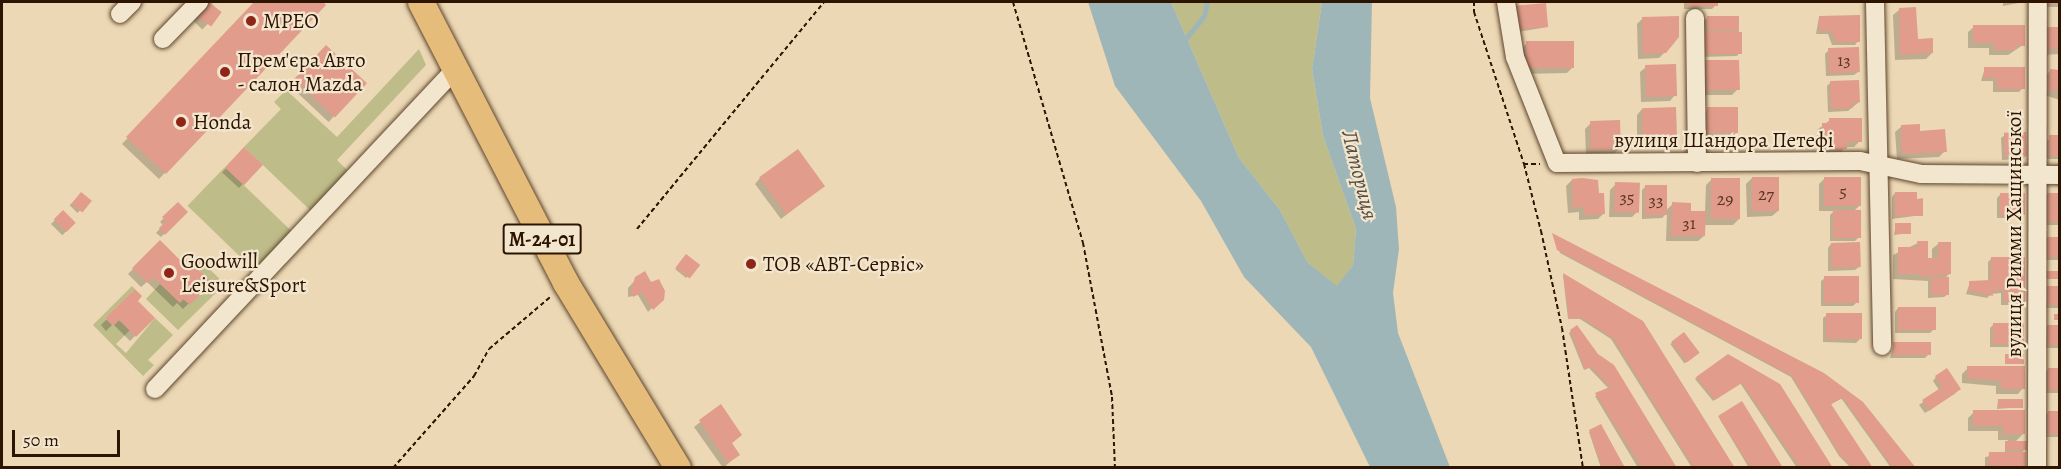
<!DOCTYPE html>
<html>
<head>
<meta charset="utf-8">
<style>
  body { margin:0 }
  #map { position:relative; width:2061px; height:469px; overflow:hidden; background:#ecd8b4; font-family:Alegreya,serif }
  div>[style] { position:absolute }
  .green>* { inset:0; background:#bebc89; transform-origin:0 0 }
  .water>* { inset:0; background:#9fb6b9 }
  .shadow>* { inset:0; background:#0003; transform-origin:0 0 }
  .stream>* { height:4.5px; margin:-2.25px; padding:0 2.25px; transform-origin:2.25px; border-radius:2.25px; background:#9fb6b9 }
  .building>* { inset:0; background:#e19c8b; transform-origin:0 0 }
  .path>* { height:2px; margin-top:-1px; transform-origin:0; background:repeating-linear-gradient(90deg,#2d1400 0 4.5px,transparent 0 7.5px) }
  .roads { filter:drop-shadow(0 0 2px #5d452d) drop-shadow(0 0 2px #5d452d) }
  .minor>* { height:18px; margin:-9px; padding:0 9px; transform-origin:9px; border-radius:9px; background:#f3e6ce }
  .highway>* { height:26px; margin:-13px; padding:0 13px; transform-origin:13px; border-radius:13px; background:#e6bc7a }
  .dots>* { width:16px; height:16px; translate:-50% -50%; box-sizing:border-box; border:3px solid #f3e6ce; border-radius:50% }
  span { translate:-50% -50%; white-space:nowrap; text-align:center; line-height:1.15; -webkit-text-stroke:4.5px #f3e6ce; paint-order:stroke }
  .number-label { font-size:18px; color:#5a3623 }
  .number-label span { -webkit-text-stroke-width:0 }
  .shield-label span { padding:2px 4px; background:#f3e6ce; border:2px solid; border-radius:4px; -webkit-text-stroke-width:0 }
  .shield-label { font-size:20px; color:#2d1400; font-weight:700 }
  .poi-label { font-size:21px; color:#2d1400 }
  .left { translate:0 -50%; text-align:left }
  .street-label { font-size:21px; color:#2d1400 }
  .water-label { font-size:22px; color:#554d41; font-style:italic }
  .frame { position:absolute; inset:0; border:3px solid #2d1400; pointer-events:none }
  .scale { position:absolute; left:12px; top:430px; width:108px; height:27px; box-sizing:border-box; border:3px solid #2d1400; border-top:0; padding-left:8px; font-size:18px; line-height:21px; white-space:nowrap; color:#2d1400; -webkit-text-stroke:4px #f3e6ce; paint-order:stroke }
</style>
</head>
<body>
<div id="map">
  <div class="green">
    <div style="clip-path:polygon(1171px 2px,1322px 2px,1312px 69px,1323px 136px,1356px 229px,1353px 265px,1337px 287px,1308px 263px,1280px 210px,1239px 158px)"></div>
    <div style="clip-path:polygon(419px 49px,426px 65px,337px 160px,349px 172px,311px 211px,244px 147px,281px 109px,274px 102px,286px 90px,337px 137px)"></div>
    <div style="left:225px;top:167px;width:93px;height:54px;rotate:44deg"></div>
    <div style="clip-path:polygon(198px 258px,225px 284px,178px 330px,146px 299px,160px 284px,180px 302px,211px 282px,193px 264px)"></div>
    <div style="clip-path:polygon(132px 286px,135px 289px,105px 318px,113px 326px,119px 320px,130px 330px,116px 344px,126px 353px,155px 318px,173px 335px,148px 360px,154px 365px,143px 376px,93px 325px)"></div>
  </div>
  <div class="water">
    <div style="clip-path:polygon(1088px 2px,1171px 2px,1239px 158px,1280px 210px,1308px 263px,1337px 286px,1353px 265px,1356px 229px,1323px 136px,1312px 69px,1322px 2px,1372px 2px,1370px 98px,1396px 207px,1399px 249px,1393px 293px,1398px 333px,1450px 467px,1370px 467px,1311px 347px,1244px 277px,1201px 201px,1115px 86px)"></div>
  </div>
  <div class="shadow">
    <div style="left:210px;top:2px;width:14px;height:25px;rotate:45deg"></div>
    <div style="clip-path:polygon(256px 2px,321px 2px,324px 5px,159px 179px,122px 144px)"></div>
    <div style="clip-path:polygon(1684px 2px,1716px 2px,1716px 5px,1712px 9px,1684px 9px)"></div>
    <div style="clip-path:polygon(2003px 2px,2024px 2px,2003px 6px)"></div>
    <div style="left:2044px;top:2px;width:16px;height:5px"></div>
    <div style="clip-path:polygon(1511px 10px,1547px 27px,1512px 33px)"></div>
    <div style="clip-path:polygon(1899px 10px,1916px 40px,1932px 53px,1926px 59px,1895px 60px,1893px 15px)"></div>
    <div style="clip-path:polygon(1738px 17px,1740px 52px,1737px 56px,1700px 57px,1704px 21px,1707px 18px)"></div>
    <div style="clip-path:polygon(1819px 17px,1858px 41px,1855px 45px,1832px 45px,1828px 34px,1816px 34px)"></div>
    <div style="clip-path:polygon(1643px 18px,1665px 52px,1659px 58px,1638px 59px,1637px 24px)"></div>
    <div style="clip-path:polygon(1974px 27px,2023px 45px,2008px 55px,1989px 55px,1989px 48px,1968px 48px,1968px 32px)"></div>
    <div style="clip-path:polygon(2060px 28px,2060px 54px,2042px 55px)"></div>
    <div style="clip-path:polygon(1526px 44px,1572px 68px,1567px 73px,1521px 74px,1521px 49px)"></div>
    <div style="left:326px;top:47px;width:53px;height:53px;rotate:43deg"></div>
    <div style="clip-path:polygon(1829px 50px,1858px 72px,1854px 75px,1826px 76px,1825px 54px)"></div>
    <div style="clip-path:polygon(1738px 61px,1738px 89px,1732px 95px,1702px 95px,1698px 67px)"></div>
    <div style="clip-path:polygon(1646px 67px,1675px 95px,1670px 101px,1641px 102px,1640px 72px)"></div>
    <div style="clip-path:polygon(1985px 68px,2023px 88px,2019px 92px,1993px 92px,1993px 81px,1981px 81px)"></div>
    <div style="clip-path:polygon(2050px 71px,2060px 71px,2060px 100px,2044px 95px,2045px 77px)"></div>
    <div style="clip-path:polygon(1830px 83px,1859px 102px,1848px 111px,1828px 112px,1827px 86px)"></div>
    <div style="clip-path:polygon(1642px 109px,1675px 135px,1669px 141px,1637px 142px,1637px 115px)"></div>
    <div style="clip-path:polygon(1708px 109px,1736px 133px,1733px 136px,1704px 137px,1704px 113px)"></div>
    <div style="clip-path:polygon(1830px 120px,1860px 141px,1854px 147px,1845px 147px,1839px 155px,1824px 155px,1824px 140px,1817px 140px,1817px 130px)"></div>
    <div style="clip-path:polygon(1591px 123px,1620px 148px,1614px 154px,1586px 155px,1585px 129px)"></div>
    <div style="clip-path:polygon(1901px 127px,1919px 132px,1945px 151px,1939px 157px,1897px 159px,1895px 132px)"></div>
    <div style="clip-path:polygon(2005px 135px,2026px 156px,2022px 159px,2002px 160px,2001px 138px)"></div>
    <div style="clip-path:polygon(2060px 135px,2060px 159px,2046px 159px,2046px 141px)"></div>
    <div style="left:244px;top:149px;width:23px;height:32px;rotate:43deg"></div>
    <div style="clip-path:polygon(760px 178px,817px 191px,781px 219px,755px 184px)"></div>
    <div style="clip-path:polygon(1752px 178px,1778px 211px,1772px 216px,1747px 217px,1746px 184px)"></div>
    <div style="clip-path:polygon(1825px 178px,1860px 205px,1853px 212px,1859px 237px,1855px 241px,1830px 241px,1830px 215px,1834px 211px,1819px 211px,1819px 184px)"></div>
    <div style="clip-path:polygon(1572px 180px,1597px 195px,1603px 214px,1598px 219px,1579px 220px,1579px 212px,1568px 213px,1566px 186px)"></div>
    <div style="clip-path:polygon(1711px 180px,1739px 219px,1733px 225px,1704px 225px,1704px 236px,1698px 241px,1666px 241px,1667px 213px,1662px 218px,1642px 219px,1642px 190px,1645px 187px,1665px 211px,1673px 204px,1689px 212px,1705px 213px,1706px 185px)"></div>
    <div style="clip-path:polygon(1616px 184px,1638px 211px,1632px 217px,1609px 217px,1610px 190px)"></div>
    <div style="clip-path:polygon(1895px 193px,1922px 215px,1892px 219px,1892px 197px)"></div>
    <div style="left:81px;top:194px;width:11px;height:16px;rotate:45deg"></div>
    <div style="clip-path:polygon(2001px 194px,2024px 214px,2020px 218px,1997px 218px,1997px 198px)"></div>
    <div style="left:2060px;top:194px;width:31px;height:16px;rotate:90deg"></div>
    <div style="clip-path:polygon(178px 204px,186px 212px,161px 237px,156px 233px,163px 225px,160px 222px)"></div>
    <div style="left:63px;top:212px;width:16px;height:17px;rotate:45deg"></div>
    <div style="clip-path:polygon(1896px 224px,1910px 233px,1894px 235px)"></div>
    <div style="clip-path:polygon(1555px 236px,1823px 374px,1912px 468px,1891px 468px,1841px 398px,1830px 405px,1871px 468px,1851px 468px,1839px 456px,1791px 377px,1560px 253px)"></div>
    <div style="clip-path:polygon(2060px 238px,2060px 260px,2043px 260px)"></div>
    <div style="clip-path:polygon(160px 242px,183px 265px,210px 282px,183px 309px,177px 303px,173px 307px,147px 282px,141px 287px,128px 274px)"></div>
    <div style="clip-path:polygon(1918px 243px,1927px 260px,1932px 260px,1932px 249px,1938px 244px,1950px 273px,1944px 279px,1948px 294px,1944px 297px,1928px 298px,1928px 281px,1893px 279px,1893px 255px)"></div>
    <div style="clip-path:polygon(1831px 244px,1859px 267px,1855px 270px,1828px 271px,1828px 248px)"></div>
    <div style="left:686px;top:256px;width:14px;height:17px;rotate:39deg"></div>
    <div style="clip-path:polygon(1992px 258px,2023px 301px,2019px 305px,2001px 305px,2001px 293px,1991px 294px,1987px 298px,1966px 294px,1970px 282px,1988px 282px,1988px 262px)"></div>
    <div style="clip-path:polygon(640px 275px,664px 295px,648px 312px,638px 295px,628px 297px,628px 288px)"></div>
    <div style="clip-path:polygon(1563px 275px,1642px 322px,1734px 468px,1692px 468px,1611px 339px,1580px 319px,1568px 319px)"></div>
    <div style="clip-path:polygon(1825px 278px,1857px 302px,1853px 306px,1821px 306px,1821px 281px)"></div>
    <div style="clip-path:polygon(2060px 288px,2060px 308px,2043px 308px)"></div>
    <div style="clip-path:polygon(135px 291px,136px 301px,153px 318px,130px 341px,113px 324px,106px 331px,101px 325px)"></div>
    <div style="clip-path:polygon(1898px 308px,1934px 329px,1930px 333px,1895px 333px,1895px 312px)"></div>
    <div style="clip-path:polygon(1827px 315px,1860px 339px,1856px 343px,1823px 342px,1823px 318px)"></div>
    <div style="clip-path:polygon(1994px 324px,2023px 344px,2019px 347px,1990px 347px,1990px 328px)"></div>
    <div style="clip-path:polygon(2047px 326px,2060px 326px,2060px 348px,2044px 348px,2044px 330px)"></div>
    <div style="clip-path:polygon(1577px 327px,1675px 468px,1638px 468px,1595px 396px,1609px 389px,1589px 368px,1584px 370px,1569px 333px)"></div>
    <div style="left:1684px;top:334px;width:24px;height:17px;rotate:54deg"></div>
    <div style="clip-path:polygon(1894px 344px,1929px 354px,1925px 358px,1890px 358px)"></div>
    <div style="clip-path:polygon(1728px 355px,1831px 468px,1797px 468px,1740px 383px,1713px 401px,1695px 379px)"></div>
    <div style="clip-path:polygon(1968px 368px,2023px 388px,2018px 394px,1996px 394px,1996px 386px,1962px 383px,1962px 374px)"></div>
    <div style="clip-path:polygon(2048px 369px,2060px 369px,2060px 393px,2045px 393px,2044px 373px)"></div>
    <div style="clip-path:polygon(1936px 377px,1956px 393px,1925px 413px,1919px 405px,1939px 390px,1933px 381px)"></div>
    <div style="clip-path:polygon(1998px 400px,2021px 407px,1997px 409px)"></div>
    <div style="clip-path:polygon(721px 406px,741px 435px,731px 444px,738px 455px,723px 468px,694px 427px)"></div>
    <div style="clip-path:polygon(1974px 412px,2023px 434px,2015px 442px,2025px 449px,2021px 454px,2024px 468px,1985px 468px,1985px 457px,2004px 454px,2008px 440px,1998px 440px,1998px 431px,1968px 431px,1968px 418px)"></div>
    <div style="clip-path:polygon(2048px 412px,2060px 412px,2060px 437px,2045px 437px,2045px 416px)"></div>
    <div style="clip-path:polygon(1719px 418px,1781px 468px,1749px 468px)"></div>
    <div style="clip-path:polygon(1601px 426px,1625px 468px,1601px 468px,1589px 432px)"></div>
  </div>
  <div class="stream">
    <div style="left:1183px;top:42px;width:33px;rotate:-51deg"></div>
    <div style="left:1204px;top:16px;width:14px;rotate:-78deg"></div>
  </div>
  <div class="building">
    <div style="left:208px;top:2px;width:17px;height:18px;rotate:36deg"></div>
    <div style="clip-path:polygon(254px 2px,323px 2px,326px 5px,166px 174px,126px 137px)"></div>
    <div style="left:1687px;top:2px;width:31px;height:4px"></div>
    <div style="left:2047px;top:2px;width:13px;height:2px"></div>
    <div style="left:1546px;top:3px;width:24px;height:32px;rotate:85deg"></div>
    <div style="clip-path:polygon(1916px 7px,1918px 39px,1933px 38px,1933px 53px,1900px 55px,1899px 8px)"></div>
    <div style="clip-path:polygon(1860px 15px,1860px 42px,1836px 42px,1831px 31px,1819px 31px,1819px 16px)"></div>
    <div style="clip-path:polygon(1679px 16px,1679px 37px,1666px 53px,1643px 54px,1642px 17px)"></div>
    <div style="left:1707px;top:16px;width:32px;height:15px"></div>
    <div style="clip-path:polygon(1973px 25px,2025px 25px,2025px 46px,2016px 46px,2015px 50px,1994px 50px,1994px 43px,1973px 43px)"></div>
    <div style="left:2046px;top:27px;width:14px;height:22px"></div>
    <div style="left:1703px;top:32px;width:39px;height:22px"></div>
    <div style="left:1574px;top:41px;width:27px;height:48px;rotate:90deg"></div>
    <div style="left:326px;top:45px;width:56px;height:47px;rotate:43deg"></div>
    <div style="left:1859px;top:47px;width:25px;height:31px;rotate:88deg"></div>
    <div style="clip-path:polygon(1703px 60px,1739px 60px,1740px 90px,1708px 90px)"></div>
    <div style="left:1676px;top:64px;width:32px;height:31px;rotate:88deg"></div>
    <div style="clip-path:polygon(1984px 67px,2025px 67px,2025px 89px,1997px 89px,1997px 78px,1984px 78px)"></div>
    <div style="left:2050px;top:69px;width:10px;height:21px;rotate:6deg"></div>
    <div style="clip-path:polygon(1859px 80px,1860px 102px,1852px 103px,1853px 108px,1831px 109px,1830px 81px)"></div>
    <div style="left:1676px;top:107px;width:29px;height:34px;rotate:88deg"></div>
    <div style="left:1738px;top:107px;width:26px;height:31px;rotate:90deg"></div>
    <div style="clip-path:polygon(1829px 118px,1862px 118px,1862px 142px,1847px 142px,1847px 149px,1829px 150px,1829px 135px,1822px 135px,1822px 123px,1829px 123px)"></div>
    <div style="left:1620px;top:120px;width:29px;height:30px;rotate:88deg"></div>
    <div style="clip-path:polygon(1920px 124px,1920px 131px,1945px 129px,1947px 152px,1902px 154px,1901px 125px)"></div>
    <div style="left:2026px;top:132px;width:24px;height:22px;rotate:88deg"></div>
    <div style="left:2049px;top:135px;width:11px;height:21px"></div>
    <div style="left:244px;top:147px;width:26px;height:28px;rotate:43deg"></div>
    <div style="left:798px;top:149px;width:46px;height:48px;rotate:54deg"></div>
    <div style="left:1752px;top:177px;width:27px;height:34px"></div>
    <div style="left:1824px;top:177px;width:37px;height:29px"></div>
    <div style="clip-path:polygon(1582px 178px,1598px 180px,1599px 193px,1604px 193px,1605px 214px,1584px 215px,1584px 207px,1573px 208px,1572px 179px)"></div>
    <div style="left:1711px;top:178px;width:29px;height:41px"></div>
    <div style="left:1615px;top:182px;width:25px;height:30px;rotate:2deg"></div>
    <div style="left:1645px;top:185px;width:22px;height:30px"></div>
    <div style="left:81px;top:192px;width:14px;height:15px;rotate:39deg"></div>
    <div style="clip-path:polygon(1895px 192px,1917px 192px,1917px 199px,1923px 198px,1923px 216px,1895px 216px)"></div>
    <div style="left:2000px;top:193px;width:25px;height:22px"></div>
    <div style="left:2047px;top:193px;width:13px;height:29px"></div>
    <div style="clip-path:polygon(178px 202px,188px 212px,165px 235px,159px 228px,166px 221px,162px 217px)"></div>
    <div style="clip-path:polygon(1672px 202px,1691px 203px,1691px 211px,1706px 211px,1705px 236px,1671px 236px)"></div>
    <div style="left:63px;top:210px;width:18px;height:13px;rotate:45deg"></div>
    <div style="left:1833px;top:210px;width:28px;height:28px"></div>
    <div style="left:1895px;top:223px;width:16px;height:11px"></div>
    <div style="clip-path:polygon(1552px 233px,1824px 373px,1863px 402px,1916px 468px,1893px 468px,1843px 398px,1831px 404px,1873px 468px,1853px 468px,1840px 455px,1792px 376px,1557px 250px)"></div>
    <div style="left:2046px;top:237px;width:14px;height:20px"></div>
    <div style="clip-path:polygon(160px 240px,183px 263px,187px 259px,212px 282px,190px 305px,183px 299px,180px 303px,153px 277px,148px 283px,132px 268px)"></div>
    <div style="clip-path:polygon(1917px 241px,1928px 241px,1928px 258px,1938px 258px,1938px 242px,1951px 242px,1951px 274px,1919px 277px,1919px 274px,1898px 274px,1898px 247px,1918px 247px)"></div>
    <div style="left:1860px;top:242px;width:25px;height:29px;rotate:88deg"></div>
    <div style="left:686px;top:254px;width:18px;height:17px;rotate:38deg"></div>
    <div style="clip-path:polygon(1991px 257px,2025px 257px,2025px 302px,2004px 302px,2004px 290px,1992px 291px,1993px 296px,1969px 291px,1969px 281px,1991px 280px)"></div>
    <div style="clip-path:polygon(645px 271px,651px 282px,659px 279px,665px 291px,664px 300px,653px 310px,642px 292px,633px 297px,631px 293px,635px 277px)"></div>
    <div style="left:2046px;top:271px;width:12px;height:8px"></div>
    <div style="clip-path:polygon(1563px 273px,1643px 321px,1735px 468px,1694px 468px,1613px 338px,1582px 318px,1569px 319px)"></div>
    <div style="left:1824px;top:276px;width:35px;height:27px"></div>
    <div style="left:1931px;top:277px;width:18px;height:18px"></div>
    <div style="left:2046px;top:286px;width:14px;height:19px"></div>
    <div style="clip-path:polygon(135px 289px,142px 296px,138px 301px,155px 318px,136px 337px,119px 320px,113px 326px,105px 318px)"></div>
    <div style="left:1898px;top:307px;width:38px;height:23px"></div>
    <div style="left:1826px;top:313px;width:36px;height:26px"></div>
    <div style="left:2054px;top:314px;width:6px;height:6px"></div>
    <div style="left:1993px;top:323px;width:31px;height:21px"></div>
    <div style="clip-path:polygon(1577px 325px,1598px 354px,1614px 365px,1677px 468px,1642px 468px,1595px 393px,1610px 387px,1591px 367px,1585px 369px,1570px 330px)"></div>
    <div style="left:2047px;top:325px;width:13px;height:20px"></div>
    <div style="left:1684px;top:332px;width:26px;height:16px;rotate:53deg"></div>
    <div style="left:1893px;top:342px;width:38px;height:13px"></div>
    <div style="clip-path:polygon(1728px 354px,1780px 384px,1833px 468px,1800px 468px,1742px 383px,1715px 400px,1696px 377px)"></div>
    <div style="left:2005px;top:354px;width:19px;height:10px"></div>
    <div style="clip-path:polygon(1967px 366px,2025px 366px,2025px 389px,2001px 389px,2001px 381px,1967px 378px)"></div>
    <div style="clip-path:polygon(1947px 368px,1961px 389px,1929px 411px,1922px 400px,1942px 387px,1935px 376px)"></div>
    <div style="left:2048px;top:368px;width:12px;height:22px"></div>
    <div style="left:1998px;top:399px;width:25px;height:9px"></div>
    <div style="clip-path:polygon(1742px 401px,1783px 468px,1751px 468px,1718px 416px)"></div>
    <div style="clip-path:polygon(721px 404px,742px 435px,732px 443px,740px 455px,728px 463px,699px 420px)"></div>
    <div style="clip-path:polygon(1973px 410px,2025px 410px,2025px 434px,2003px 434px,2003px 426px,1973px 426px)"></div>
    <div style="left:2048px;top:411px;width:12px;height:23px"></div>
    <div style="clip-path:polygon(1601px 424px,1625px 468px,1602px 468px,1589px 430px)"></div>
    <div style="left:2005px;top:441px;width:22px;height:9px"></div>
    <div style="clip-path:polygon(1989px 452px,2026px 452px,2026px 468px,1988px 465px)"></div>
  </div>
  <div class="path">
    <div style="left:1013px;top:2px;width:251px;rotate:73.8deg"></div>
    <div style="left:1083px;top:243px;width:157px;rotate:79.3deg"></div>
    <div style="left:1112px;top:397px;width:71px;rotate:87.6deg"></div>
    <div style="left:1474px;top:2px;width:10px;rotate:90deg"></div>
    <div style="left:1474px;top:12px;width:160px;rotate:71.8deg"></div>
    <div style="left:1524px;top:164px;width:69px;rotate:75.8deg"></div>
    <div style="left:1541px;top:231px;width:99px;rotate:77.8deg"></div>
    <div style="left:1562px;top:328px;width:142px;rotate:81.5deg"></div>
    <div style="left:1524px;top:164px;width:16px"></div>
    <div style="left:637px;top:229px;width:294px;rotate:-50.5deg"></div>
    <div style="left:393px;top:468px;width:123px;rotate:-48.6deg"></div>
    <div style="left:474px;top:376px;width:31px;rotate:-61deg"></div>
    <div style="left:489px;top:349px;width:80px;rotate:-40.4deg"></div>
  </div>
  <div class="roads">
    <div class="minor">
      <div style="left:1506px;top:2px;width:56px;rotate:80.7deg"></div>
      <div style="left:1515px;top:57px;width:114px;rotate:68.4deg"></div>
      <div style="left:1557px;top:163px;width:303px;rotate:-0.4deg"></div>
      <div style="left:1860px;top:161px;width:62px;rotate:12deg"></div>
      <div style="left:1921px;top:174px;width:139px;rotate:0.4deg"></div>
      <div style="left:1875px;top:2px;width:344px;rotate:88.8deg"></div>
      <div style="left:120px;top:14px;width:17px;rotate:-45deg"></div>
      <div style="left:1695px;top:18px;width:145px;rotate:89.2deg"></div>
      <div style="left:163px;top:39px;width:52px;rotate:-45.8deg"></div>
      <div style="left:155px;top:389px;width:438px;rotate:-46.8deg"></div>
      <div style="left:2037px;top:468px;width:466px;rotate:-89.9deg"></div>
    </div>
    <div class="highway">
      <div style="left:421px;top:2px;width:316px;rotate:62.7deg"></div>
      <div style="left:566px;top:283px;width:216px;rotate:58.8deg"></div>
    </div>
  </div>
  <div class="dots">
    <div style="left:251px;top:21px;background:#8f2418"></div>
    <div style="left:225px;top:72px;background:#8f2418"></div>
    <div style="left:181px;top:122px;background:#8f2418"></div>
    <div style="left:751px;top:264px;background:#8f2418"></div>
    <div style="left:169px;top:273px;background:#8f2418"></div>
  </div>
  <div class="number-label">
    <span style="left:1844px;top:60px">13</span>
    <span style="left:1843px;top:191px">5</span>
    <span style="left:1766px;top:194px">27</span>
    <span style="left:1627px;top:197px">35</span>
    <span style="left:1725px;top:199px">29</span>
    <span style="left:1656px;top:200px">33</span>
    <span style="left:1689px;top:223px">31</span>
  </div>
  <div class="shield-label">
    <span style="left:542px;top:239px">М-24-01</span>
  </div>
  <div class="poi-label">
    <span class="left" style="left:263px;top:21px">МРЕО</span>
    <span class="left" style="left:237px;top:72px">Прем'єра Авто<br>- салон Mazda</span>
    <span class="left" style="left:193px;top:122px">Honda</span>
    <span class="left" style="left:181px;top:273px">Goodwill<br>Leisure&amp;Sport</span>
    <span class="left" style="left:763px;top:264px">ТОВ «АВТ-Сервіс»</span>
  </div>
  <div class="street-label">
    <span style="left:1724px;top:140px">вулиця Шандора Петефі</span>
    <span style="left:2014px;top:234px;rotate:-90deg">вулиця Римми Хащинської</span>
  </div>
  <div class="water-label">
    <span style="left:1359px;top:175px;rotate:76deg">Латориця</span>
  </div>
  <div class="frame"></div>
  <div class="scale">50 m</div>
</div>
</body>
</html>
